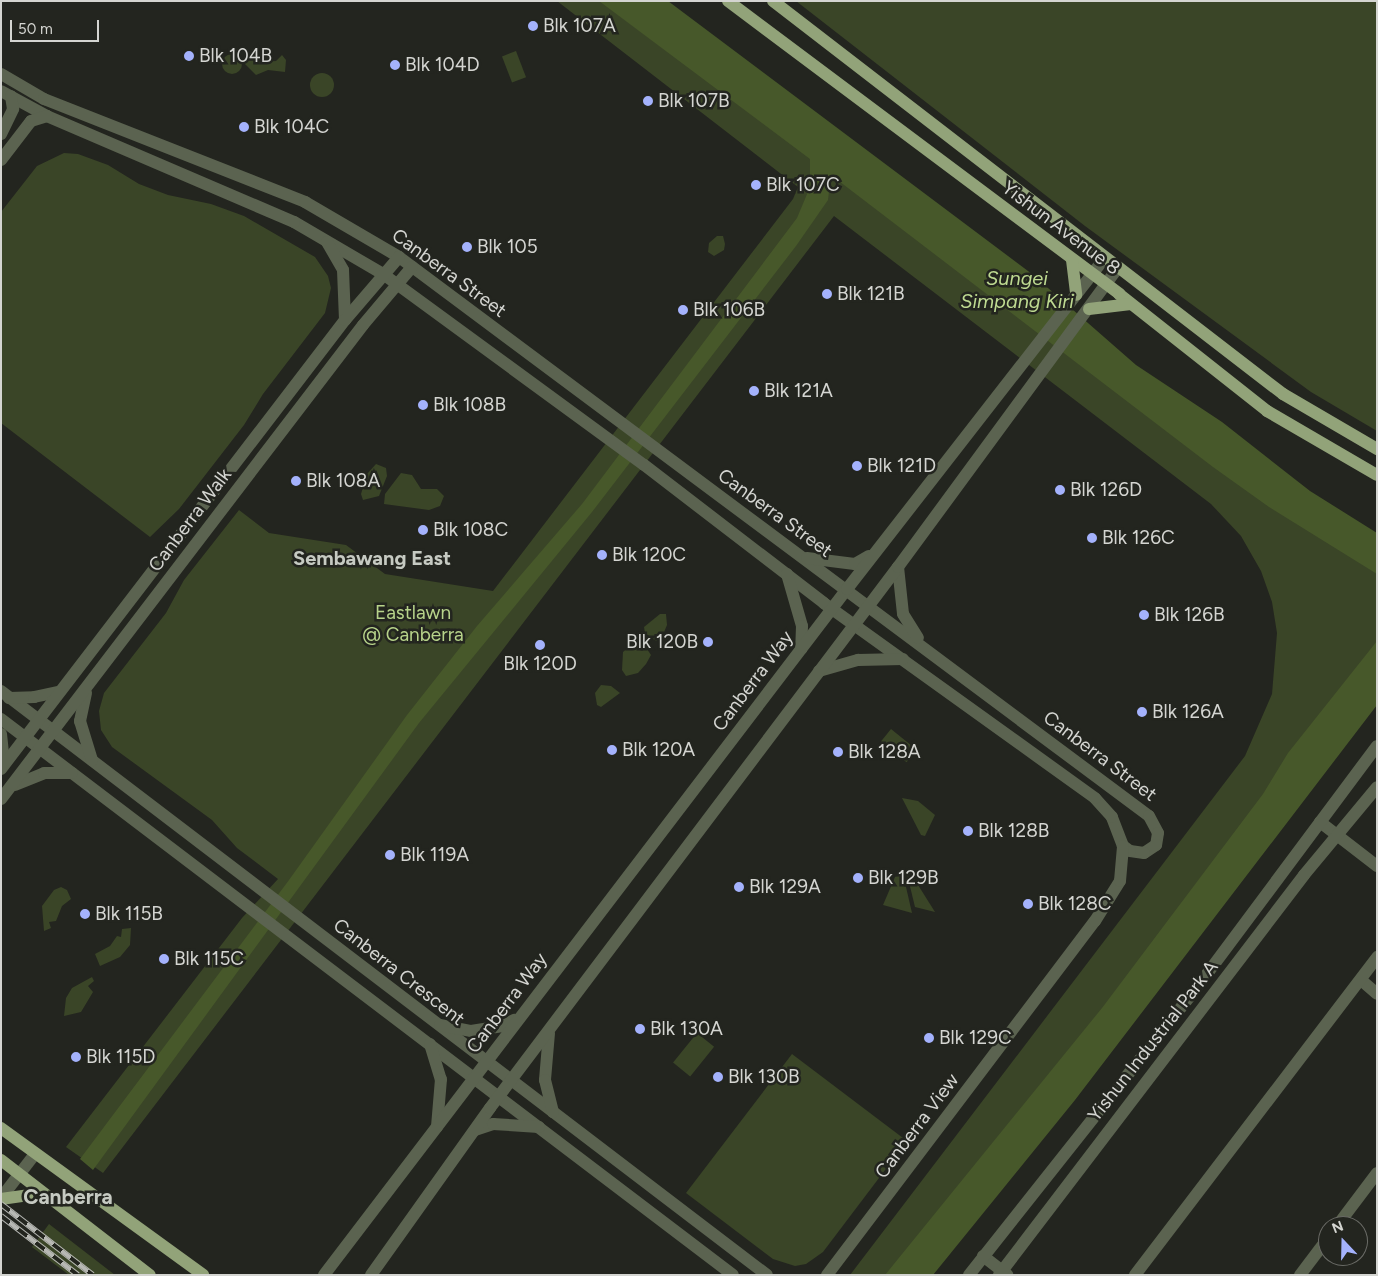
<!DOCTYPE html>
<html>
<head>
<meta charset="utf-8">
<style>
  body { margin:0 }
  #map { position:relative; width:1378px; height:1276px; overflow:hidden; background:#23251f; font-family:Figtree,sans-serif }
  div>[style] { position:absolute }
  .green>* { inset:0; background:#3a4527; transform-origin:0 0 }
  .round { border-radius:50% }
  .water>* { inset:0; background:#47582a }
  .minor>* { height:12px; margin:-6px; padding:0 6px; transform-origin:6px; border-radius:6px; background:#5b6350 }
  .major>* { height:12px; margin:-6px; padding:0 6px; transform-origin:6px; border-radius:6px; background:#92a379 }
  .rail>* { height:5.5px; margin-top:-2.75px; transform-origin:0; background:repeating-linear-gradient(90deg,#23251f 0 11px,#b7b8b4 0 22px); box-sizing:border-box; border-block:1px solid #b7b8b4 }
  .dots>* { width:14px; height:14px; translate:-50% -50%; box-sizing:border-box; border:2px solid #23251f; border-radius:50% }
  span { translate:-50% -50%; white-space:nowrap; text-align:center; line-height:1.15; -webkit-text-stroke:5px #23251f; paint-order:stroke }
  .poi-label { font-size:19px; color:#d4d5d1 }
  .left { translate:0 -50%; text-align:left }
  .right { translate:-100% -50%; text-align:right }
  .street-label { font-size:19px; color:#d4d5d1 }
  .park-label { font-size:19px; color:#b7d38a }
  .water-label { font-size:20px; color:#beda91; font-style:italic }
  .neighbourhood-label { font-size:20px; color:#c6cac2; font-weight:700 }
  .quarter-label { font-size:21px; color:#c6cac2; font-weight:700 }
  .frame { position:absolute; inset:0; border:2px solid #d4d5d1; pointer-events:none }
  .north { position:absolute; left:1318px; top:1216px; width:50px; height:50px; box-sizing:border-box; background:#23251f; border:1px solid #6a6b66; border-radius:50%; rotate:339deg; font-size:14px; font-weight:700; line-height:20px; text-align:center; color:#d4d5d1 }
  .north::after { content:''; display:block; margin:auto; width:18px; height:22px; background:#a4b2fc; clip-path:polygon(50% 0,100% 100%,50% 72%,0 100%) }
  .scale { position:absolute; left:10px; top:20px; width:89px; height:22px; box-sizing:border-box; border:2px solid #d4d5d1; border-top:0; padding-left:6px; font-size:15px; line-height:18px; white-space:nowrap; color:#d4d5d1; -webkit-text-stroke:4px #23251f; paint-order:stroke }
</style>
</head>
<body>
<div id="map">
  <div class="green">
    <div style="clip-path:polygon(557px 1px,635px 1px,1377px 544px,1377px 669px,913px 1275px,850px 1275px,1245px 756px,1272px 694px,1277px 633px,1272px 602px,1261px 571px,1241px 536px,1211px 504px,834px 216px,103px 1173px,66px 1147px,242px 918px,278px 879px,237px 848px,212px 820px,112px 747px,101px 730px,99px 711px,104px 693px,166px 613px,184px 580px,239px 510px,269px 533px,346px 545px,385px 574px,493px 591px,793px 199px,798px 187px)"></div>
    <div style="clip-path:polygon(796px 1px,1377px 1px,1377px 431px,1311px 392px,1085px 226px)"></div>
    <div style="left:516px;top:51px;width:28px;height:15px;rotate:69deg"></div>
    <div style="clip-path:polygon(255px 54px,257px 60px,262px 62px,276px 61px,282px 55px,286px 60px,285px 72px,268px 70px,256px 75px,244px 63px,245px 58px)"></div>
    <div class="round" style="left:222px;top:54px;width:20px;height:20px"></div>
    <div class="round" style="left:310px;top:73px;width:24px;height:24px"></div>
    <div style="clip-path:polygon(64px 153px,78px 154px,108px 165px,139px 184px,168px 195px,211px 204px,244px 216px,315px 257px,328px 276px,331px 288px,325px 313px,263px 394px,244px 425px,179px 509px,150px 537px,1px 423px,1px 212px,37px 166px)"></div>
    <div style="clip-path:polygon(717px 236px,723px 236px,725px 244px,724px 250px,714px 256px,708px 252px,709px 243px)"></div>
    <div style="clip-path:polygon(376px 464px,386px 468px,387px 476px,379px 496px,363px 500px,361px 494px,367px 474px)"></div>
    <div style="clip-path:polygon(401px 473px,412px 475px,421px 489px,437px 489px,444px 496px,440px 506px,429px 510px,384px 504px,385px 494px)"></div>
    <div style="clip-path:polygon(660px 614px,666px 614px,667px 625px,662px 637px,656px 641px,645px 633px,644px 627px)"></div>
    <div style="clip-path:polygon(645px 646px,651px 655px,646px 664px,638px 673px,626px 676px,622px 670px,623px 652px,629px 647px)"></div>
    <div style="clip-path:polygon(601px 685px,611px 686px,620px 693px,601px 707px,597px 705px,595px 693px)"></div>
    <div style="left:891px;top:729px;width:33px;height:16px;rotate:39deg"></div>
    <div style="clip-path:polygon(902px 798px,918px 801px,935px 815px,925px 836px,921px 835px)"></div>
    <div style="clip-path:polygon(903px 874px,912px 913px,883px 905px,895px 877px)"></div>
    <div style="clip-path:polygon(907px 874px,913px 877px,935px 912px,915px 907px)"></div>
    <div style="clip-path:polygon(61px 887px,67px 890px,71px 899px,62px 906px,56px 921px,49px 922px,51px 928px,44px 931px,42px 906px,54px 890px)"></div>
    <div style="clip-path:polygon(131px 928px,130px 945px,120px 957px,100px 966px,95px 954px,110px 946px,117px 936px,121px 937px,122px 929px)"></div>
    <div style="clip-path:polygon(92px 977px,94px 981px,88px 986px,93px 992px,81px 1012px,64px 1016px,66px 998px,72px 988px)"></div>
    <div style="left:697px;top:1033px;width:22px;height:38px;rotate:39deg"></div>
    <div style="clip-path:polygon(792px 1054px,907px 1141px,823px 1252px,806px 1264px,795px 1266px,773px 1259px,686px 1193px)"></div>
    <div style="clip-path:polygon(49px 1224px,115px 1275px,69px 1275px,32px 1247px)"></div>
  </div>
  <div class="water">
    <div style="clip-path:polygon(599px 1px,668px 1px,1032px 274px,1136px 365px,1222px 422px,1310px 491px,1377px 533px,1377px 574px,1269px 507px,1213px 467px,831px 175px,828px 200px,796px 246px,592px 512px,419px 723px,93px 1170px,80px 1159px,289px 880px,407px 715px,477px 626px,582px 504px,797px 218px,810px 187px,810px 159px)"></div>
    <div style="clip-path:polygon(1377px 641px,1377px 705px,1075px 1100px,933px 1275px,885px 1275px,1102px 1008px,1263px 794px,1288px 753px)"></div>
  </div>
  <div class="minor">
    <div style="left:1px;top:74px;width:50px;rotate:30.2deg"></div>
    <div style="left:44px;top:99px;width:281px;rotate:21.5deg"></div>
    <div style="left:305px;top:202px;width:109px;rotate:30.3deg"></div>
    <div style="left:399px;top:257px;width:935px;rotate:36.7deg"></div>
    <div style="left:1149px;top:816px;width:19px;rotate:62deg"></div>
    <div style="left:1158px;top:833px;width:12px;rotate:99deg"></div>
    <div style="left:1156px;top:845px;width:14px;rotate:146deg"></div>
    <div style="left:1144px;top:853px;width:14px;rotate:-172deg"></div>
    <div style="left:1130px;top:851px;width:9px;rotate:-144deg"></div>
    <div style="left:1123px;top:846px;width:31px;rotate:-111deg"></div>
    <div style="left:1112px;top:817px;width:25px;rotate:-132deg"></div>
    <div style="left:1095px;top:798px;width:334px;rotate:-144.3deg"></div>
    <div style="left:824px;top:603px;width:227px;rotate:-142.5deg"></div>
    <div style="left:644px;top:465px;width:323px;rotate:-143.8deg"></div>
    <div style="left:383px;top:274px;width:103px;rotate:-149.7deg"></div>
    <div style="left:294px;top:222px;width:269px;rotate:-156.8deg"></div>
    <div style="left:47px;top:116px;width:52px;rotate:-151.5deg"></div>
    <div style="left:1px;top:134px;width:28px;rotate:-64deg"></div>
    <div style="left:13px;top:109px;width:13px;rotate:-99deg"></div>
    <div style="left:1px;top:160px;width:49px;rotate:-52.4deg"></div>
    <div style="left:31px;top:121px;width:17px;rotate:-17deg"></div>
    <div style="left:327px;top:242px;width:32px;rotate:60deg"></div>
    <div style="left:343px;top:270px;width:50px;rotate:87.7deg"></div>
    <div style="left:807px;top:558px;width:48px;rotate:7.1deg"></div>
    <div style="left:855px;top:564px;width:16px;rotate:-30deg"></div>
    <div style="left:898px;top:567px;width:47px;rotate:83.9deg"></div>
    <div style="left:903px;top:614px;width:28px;rotate:58deg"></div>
    <div style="left:787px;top:574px;width:54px;rotate:73.9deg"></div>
    <div style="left:802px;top:626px;width:23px;rotate:92deg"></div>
    <div style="left:819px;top:671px;width:41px;rotate:-15.8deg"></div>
    <div style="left:858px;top:660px;width:45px;rotate:-1.3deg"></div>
    <div style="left:1px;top:691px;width:963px;rotate:37.32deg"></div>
    <div style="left:86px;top:693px;width:29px;rotate:102deg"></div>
    <div style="left:80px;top:721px;width:41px;rotate:72.9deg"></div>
    <div style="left:9px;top:698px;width:25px;rotate:-2deg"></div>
    <div style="left:34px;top:697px;width:25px;rotate:-12deg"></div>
    <div style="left:1px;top:719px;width:919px;rotate:37.22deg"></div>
    <div style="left:1px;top:734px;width:30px;rotate:84deg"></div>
    <div style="left:1px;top:769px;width:566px;rotate:-52.54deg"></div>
    <div style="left:345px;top:320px;width:83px;rotate:-49.4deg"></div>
    <div style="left:15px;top:785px;width:31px;rotate:-22deg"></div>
    <div style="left:44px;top:773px;width:28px"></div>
    <div style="left:1px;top:799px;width:596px;rotate:-52.63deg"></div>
    <div style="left:363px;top:325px;width:76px;rotate:-49.8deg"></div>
    <div style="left:1320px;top:822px;width:72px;rotate:37.7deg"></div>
    <div style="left:1361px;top:980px;width:21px;rotate:41deg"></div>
    <div style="left:440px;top:1025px;width:32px;rotate:11deg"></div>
    <div style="left:471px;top:1031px;width:32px;rotate:-9deg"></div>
    <div style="left:503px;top:1026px;width:13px;rotate:-29deg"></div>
    <div style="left:549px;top:1033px;width:47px;rotate:94.9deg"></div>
    <div style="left:545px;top:1080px;width:33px;rotate:76deg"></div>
    <div style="left:430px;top:1044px;width:37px;rotate:73deg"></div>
    <div style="left:441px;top:1079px;width:48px;rotate:94.8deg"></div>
    <div style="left:475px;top:1130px;width:19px;rotate:-18deg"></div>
    <div style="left:493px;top:1124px;width:46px;rotate:3.7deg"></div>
    <div style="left:1px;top:1198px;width:56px;rotate:-52.3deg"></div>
    <div style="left:1337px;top:1226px;width:66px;rotate:-53deg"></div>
    <div style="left:983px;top:1256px;width:31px;rotate:38deg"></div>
    <div style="left:324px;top:1275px;width:863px;rotate:-52.68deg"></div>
    <div style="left:847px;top:589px;width:420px;rotate:-52.1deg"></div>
    <div style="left:371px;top:1275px;width:205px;rotate:-54.5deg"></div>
    <div style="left:490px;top:1108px;width:678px;rotate:-52.98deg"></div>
    <div style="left:898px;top:567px;width:372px;rotate:-53.7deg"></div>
    <div style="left:827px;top:1275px;width:444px;rotate:-52.9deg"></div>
    <div style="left:1095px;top:921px;width:47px;rotate:-58deg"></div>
    <div style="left:1120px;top:881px;width:35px;rotate:-85deg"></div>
    <div style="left:969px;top:1275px;width:364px;rotate:-51.6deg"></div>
    <div style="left:1195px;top:990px;width:304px;rotate:-53.3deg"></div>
    <div style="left:999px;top:1275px;width:503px;rotate:-52.67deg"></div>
    <div style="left:1304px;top:875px;width:114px;rotate:-50.3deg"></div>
    <div style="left:1135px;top:1275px;width:400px;rotate:-52.7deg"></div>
    <div style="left:1300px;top:1275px;width:46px;rotate:-52.9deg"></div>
  </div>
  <div class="major">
    <div style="left:728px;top:1px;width:489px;rotate:36.8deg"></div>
    <div style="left:1119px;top:294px;width:189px;rotate:38.3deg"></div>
    <div style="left:1267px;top:411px;width:127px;rotate:30.2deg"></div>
    <div style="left:773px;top:1px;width:644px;rotate:37.62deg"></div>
    <div style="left:1283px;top:394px;width:109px;rotate:30.3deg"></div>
    <div style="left:1072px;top:260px;width:35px;rotate:83deg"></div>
    <div style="left:1089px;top:309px;width:42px;rotate:-6.8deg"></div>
    <div style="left:1px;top:1128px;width:250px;rotate:36deg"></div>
    <div style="left:1px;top:1160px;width:188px;rotate:37.7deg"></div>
    <div style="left:1px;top:1199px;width:42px;rotate:-8.1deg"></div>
  </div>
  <div class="rail">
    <div style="left:1px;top:1204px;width:116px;rotate:37.7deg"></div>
    <div style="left:1px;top:1216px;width:97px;rotate:37.5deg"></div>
  </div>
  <div class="dots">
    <div style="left:533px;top:26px;background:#a4b2fc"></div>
    <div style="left:189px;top:56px;background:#a4b2fc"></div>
    <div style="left:395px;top:65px;background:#a4b2fc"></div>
    <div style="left:648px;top:101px;background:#a4b2fc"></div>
    <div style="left:244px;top:127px;background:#a4b2fc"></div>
    <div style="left:756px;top:185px;background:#a4b2fc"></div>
    <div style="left:467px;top:247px;background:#a4b2fc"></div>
    <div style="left:827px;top:294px;background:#a4b2fc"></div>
    <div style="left:683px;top:310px;background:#a4b2fc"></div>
    <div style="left:754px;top:391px;background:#a4b2fc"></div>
    <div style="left:423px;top:405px;background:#a4b2fc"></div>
    <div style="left:857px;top:466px;background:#a4b2fc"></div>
    <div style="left:296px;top:481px;background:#a4b2fc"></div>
    <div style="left:1060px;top:490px;background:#a4b2fc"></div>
    <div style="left:423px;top:530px;background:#a4b2fc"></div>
    <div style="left:1092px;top:538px;background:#a4b2fc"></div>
    <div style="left:602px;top:555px;background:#a4b2fc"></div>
    <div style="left:1144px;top:615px;background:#a4b2fc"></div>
    <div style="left:708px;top:642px;background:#a4b2fc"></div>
    <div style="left:540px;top:645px;background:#a4b2fc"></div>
    <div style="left:1142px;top:712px;background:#a4b2fc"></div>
    <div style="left:612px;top:750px;background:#a4b2fc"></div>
    <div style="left:838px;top:752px;background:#a4b2fc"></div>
    <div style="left:968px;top:831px;background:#a4b2fc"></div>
    <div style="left:390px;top:855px;background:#a4b2fc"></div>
    <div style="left:858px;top:878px;background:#a4b2fc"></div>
    <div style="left:739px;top:887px;background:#a4b2fc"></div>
    <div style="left:1028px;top:904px;background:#a4b2fc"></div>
    <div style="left:85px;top:914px;background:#a4b2fc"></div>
    <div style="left:164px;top:959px;background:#a4b2fc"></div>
    <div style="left:640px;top:1029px;background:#a4b2fc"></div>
    <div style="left:929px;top:1038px;background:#a4b2fc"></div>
    <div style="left:76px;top:1057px;background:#a4b2fc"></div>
    <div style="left:718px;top:1077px;background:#a4b2fc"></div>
  </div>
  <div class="poi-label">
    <span class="left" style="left:543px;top:26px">Blk 107A</span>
    <span class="left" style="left:199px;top:56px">Blk 104B</span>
    <span class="left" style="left:405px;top:65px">Blk 104D</span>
    <span class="left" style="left:658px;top:101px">Blk 107B</span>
    <span class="left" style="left:254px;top:127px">Blk 104C</span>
    <span class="left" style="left:766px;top:185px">Blk 107C</span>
    <span class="left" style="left:477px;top:247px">Blk 105</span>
    <span class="left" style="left:837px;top:294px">Blk 121B</span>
    <span class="left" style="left:693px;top:310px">Blk 106B</span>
    <span class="left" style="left:764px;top:391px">Blk 121A</span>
    <span class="left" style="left:433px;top:405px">Blk 108B</span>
    <span class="left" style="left:867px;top:466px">Blk 121D</span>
    <span class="left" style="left:306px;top:481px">Blk 108A</span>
    <span class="left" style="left:1070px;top:490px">Blk 126D</span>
    <span class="left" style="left:433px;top:530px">Blk 108C</span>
    <span class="left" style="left:1102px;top:538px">Blk 126C</span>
    <span class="left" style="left:612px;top:555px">Blk 120C</span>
    <span class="left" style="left:1154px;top:615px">Blk 126B</span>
    <span class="right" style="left:698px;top:642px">Blk 120B</span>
    <span style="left:540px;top:664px">Blk 120D</span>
    <span class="left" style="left:1152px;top:712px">Blk 126A</span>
    <span class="left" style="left:622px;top:750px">Blk 120A</span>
    <span class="left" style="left:848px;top:752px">Blk 128A</span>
    <span class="left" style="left:978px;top:831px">Blk 128B</span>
    <span class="left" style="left:400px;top:855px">Blk 119A</span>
    <span class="left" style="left:868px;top:878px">Blk 129B</span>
    <span class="left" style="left:749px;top:887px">Blk 129A</span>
    <span class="left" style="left:1038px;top:904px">Blk 128C</span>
    <span class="left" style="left:95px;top:914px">Blk 115B</span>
    <span class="left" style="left:174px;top:959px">Blk 115C</span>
    <span class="left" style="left:650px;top:1029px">Blk 130A</span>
    <span class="left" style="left:939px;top:1038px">Blk 129C</span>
    <span class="left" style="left:86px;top:1057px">Blk 115D</span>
    <span class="left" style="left:728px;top:1077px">Blk 130B</span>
  </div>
  <div class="street-label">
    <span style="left:1061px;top:228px;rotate:37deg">Yishun Avenue 8</span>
    <span style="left:449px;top:273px;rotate:36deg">Canberra Street</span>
    <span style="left:775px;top:513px;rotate:36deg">Canberra Street</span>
    <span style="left:190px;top:520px;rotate:-53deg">Canberra Walk</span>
    <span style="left:753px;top:681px;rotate:-53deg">Canberra Way</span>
    <span style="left:1100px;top:756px;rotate:37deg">Canberra Street</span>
    <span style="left:399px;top:972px;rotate:38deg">Canberra Crescent</span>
    <span style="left:507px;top:1003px;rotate:-53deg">Canberra Way</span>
    <span style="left:1153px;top:1041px;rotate:-52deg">Yishun Industrial Park A</span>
    <span style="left:917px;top:1126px;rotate:-53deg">Canberra View</span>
  </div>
  <div class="park-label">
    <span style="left:413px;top:624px">Eastlawn<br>@ Canberra</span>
  </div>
  <div class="water-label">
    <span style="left:1017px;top:290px">Sungei<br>Simpang Kiri</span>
  </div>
  <div class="neighbourhood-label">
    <span style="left:372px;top:558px">Sembawang East</span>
  </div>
  <div class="quarter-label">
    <span style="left:68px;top:1197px">Canberra</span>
  </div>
  <div class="frame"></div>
  <div class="north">N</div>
  <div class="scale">50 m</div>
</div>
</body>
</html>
